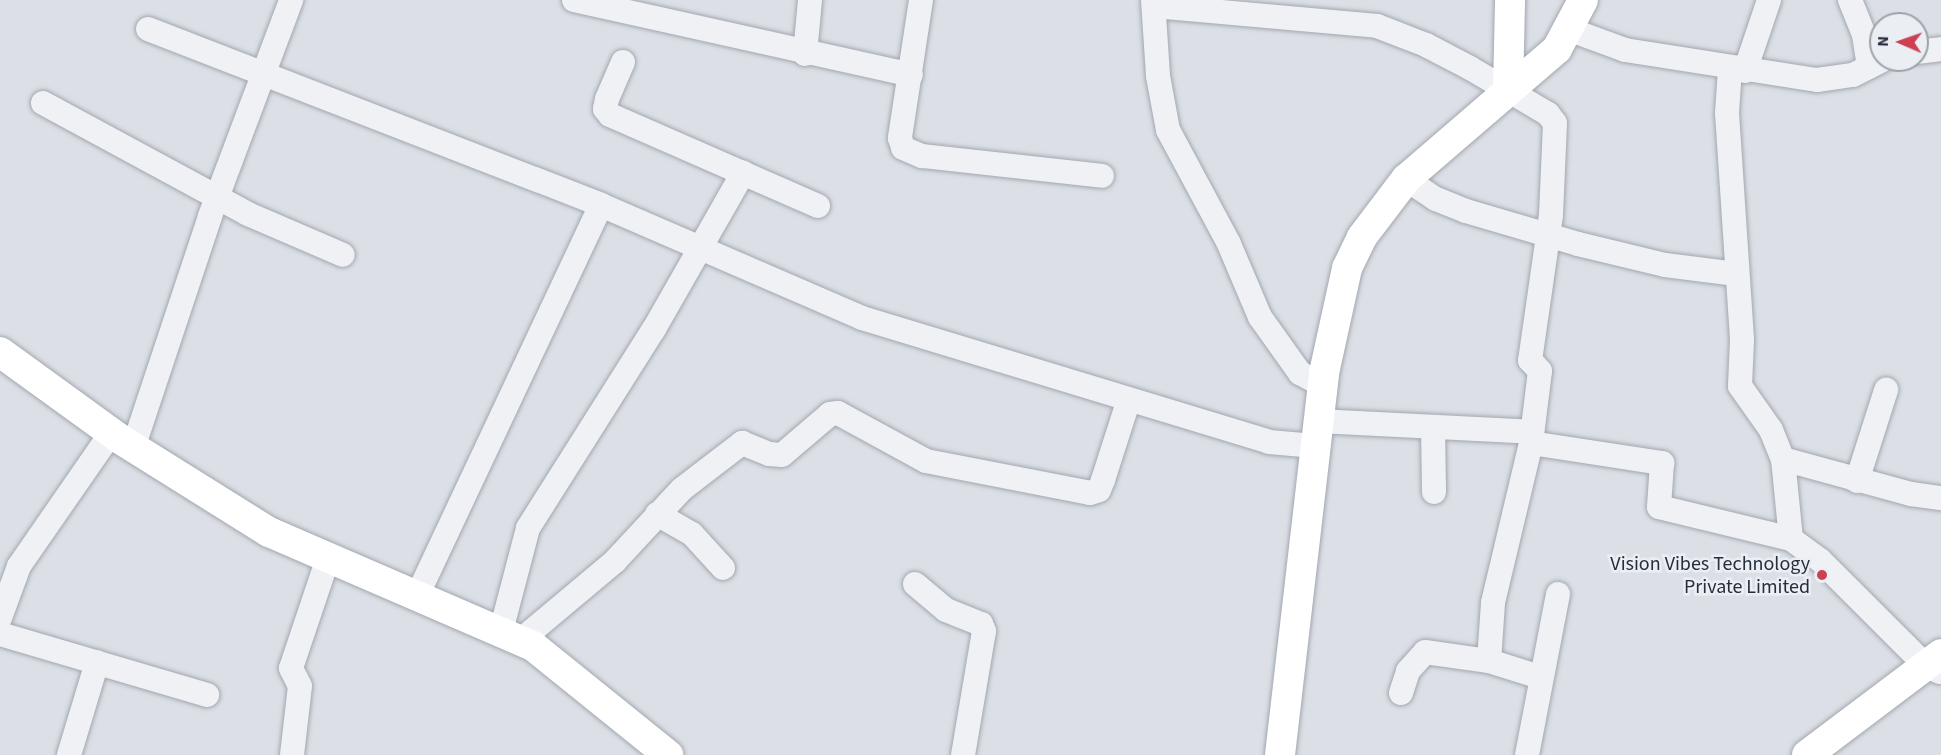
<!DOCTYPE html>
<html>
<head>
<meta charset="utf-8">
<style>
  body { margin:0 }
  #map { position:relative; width:1941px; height:755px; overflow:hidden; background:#dce0e6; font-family:"Source Sans 3",sans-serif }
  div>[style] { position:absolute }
  .roads { filter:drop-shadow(0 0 2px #a2a7b0) drop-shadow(0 0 2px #a2a7b0) }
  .minor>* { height:24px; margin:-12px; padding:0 12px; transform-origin:12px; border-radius:12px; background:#eff1f5 }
  .major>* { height:30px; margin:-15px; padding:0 15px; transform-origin:15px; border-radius:15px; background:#fff }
  .dots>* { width:16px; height:16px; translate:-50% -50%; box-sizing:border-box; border:3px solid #ebeff4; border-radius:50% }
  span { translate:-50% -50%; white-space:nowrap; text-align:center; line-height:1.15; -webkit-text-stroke:5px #ebeff4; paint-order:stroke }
  .poi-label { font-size:20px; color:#262e3c }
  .right { translate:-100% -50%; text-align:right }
  .north { position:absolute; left:1869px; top:12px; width:60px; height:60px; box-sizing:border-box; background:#ebeff4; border:2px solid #9ca2aa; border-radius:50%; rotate:272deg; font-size:16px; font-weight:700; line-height:24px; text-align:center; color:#262e3c }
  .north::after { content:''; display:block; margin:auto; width:21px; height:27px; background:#cc4052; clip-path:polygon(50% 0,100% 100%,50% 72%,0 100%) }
</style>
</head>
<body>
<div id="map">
  <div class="roads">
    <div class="minor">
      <div style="left:574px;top:0;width:345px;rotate:12.5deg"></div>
      <div style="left:921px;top:0;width:140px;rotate:98.7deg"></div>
      <div style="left:900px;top:138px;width:10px;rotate:73deg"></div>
      <div style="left:903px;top:148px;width:21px;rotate:23deg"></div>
      <div style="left:922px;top:156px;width:181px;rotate:6.3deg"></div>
      <div style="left:1153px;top:0;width:76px;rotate:86.2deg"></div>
      <div style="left:1158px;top:76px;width:55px;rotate:79.5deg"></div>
      <div style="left:1168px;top:130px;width:129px;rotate:61.8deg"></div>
      <div style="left:1229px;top:244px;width:79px;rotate:67deg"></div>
      <div style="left:1260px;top:317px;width:69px;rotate:54.5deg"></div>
      <div style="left:1300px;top:373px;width:25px;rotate:29deg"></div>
      <div style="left:1850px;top:0;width:38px;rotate:68deg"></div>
      <div style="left:1864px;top:35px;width:32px;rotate:81deg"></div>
      <div style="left:1154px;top:6px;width:224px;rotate:5.1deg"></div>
      <div style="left:1377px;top:26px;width:53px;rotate:21.2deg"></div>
      <div style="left:1426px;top:45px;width:50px;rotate:27.6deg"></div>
      <div style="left:1470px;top:68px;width:91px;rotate:30.5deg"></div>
      <div style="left:1548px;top:114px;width:11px;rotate:52deg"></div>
      <div style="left:1555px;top:123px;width:92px;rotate:92.5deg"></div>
      <div style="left:1551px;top:215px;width:147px;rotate:98.2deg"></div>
      <div style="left:1530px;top:360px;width:15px;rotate:48deg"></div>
      <div style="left:1540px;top:371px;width:73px;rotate:97.1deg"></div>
      <div style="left:1531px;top:443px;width:164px;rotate:103.4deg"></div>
      <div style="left:1493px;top:603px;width:58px;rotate:93.9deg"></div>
      <div style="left:148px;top:29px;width:486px;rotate:21.2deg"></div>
      <div style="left:601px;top:205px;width:284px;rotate:23.4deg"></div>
      <div style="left:862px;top:318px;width:425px;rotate:16.9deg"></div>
      <div style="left:1269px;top:442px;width:46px;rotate:5deg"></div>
      <div style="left:1568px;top:29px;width:61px;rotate:20.2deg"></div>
      <div style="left:1625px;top:50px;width:194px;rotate:8.9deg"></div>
      <div style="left:1817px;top:80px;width:36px;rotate:-8deg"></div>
      <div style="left:1853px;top:75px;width:33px;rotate:-27deg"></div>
      <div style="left:1917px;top:52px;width:24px;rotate:-7deg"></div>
      <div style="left:805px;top:54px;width:54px;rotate:-84.7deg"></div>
      <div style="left:623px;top:62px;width:40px;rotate:113.4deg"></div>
      <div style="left:607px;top:99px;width:10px;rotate:101deg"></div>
      <div style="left:605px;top:109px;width:8px;rotate:50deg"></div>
      <div style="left:610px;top:115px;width:227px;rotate:23.6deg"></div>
      <div style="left:1730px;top:69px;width:44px;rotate:93.9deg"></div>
      <div style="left:1727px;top:113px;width:227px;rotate:86.2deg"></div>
      <div style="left:1742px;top:340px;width:46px;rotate:92.5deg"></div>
      <div style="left:1740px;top:386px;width:54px;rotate:54.8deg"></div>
      <div style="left:1771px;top:430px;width:31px;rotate:68deg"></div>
      <div style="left:1783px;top:459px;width:80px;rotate:84.3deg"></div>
      <div style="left:1791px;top:539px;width:36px;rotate:36deg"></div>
      <div style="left:1820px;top:560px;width:150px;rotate:45deg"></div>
      <div style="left:1926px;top:666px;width:15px;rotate:23deg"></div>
      <div style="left:1745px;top:71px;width:75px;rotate:-71.3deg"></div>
      <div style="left:43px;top:103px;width:233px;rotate:28.4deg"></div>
      <div style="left:248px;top:214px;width:103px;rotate:23.3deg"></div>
      <div style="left:1406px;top:179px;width:36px;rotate:34deg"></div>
      <div style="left:1436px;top:199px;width:32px;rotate:22deg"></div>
      <div style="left:1466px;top:211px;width:117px;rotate:16.4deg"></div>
      <div style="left:1578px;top:244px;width:89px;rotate:13.6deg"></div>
      <div style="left:1665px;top:265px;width:72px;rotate:7.2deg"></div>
      <div style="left:1318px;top:421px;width:214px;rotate:2.9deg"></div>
      <div style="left:1433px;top:427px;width:65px;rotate:89.1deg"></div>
      <div style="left:1531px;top:443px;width:133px;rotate:8.7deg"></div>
      <div style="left:1662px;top:463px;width:44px;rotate:93.9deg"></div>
      <div style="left:1659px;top:507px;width:136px;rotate:13.6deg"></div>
      <div style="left:133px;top:448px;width:244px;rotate:-71.6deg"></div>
      <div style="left:210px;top:216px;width:231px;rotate:-69.4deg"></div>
      <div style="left:1783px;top:459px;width:133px;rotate:15.3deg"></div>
      <div style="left:1911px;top:494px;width:30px;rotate:8deg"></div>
      <div style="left:1857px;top:481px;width:96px;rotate:-72.3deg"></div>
      <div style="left:657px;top:514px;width:40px;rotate:29.7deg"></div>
      <div style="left:692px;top:534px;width:46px;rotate:47.6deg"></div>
      <div style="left:915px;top:584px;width:40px;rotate:40deg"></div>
      <div style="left:946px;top:610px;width:38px;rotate:22deg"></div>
      <div style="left:981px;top:624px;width:8px;rotate:67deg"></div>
      <div style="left:984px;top:631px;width:126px;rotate:99.6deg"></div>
      <div style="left:417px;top:596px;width:432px;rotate:-64.8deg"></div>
      <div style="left:0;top:618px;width:55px;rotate:-69.9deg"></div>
      <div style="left:19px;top:566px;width:162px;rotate:-55.3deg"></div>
      <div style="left:501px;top:631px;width:106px;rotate:-75.3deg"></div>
      <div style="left:528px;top:528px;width:236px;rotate:-57.7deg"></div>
      <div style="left:654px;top:329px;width:180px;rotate:-60.3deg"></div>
      <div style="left:0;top:634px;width:216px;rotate:16.4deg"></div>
      <div style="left:521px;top:640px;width:123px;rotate:-40deg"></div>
      <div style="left:615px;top:561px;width:98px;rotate:-47.1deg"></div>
      <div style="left:682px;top:489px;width:76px;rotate:-37.5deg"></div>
      <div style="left:742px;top:443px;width:29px;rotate:22deg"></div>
      <div style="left:769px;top:454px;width:13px;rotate:4deg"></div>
      <div style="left:782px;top:455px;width:63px;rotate:-40.5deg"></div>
      <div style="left:830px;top:414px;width:8px;rotate:-7deg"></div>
      <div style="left:838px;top:413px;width:100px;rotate:28.6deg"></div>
      <div style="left:926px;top:461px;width:167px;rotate:11deg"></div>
      <div style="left:1090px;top:493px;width:9px;rotate:-18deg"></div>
      <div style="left:1099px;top:490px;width:11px;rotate:-68deg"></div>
      <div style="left:1103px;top:480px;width:82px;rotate:-72.2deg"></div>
      <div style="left:1401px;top:693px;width:23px;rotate:-72deg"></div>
      <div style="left:1408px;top:671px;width:25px;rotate:-48deg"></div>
      <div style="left:1425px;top:652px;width:65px;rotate:8deg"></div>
      <div style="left:1489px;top:661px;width:53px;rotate:17.4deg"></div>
      <div style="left:69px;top:755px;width:97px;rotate:-73.2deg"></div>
      <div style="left:292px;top:755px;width:69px;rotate:-83.4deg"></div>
      <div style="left:300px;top:686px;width:20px;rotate:-117deg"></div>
      <div style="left:291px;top:668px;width:116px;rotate:-71.4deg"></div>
      <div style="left:1527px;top:755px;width:164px;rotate:-79.1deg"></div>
    </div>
    <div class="major">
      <div style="left:1508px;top:91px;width:91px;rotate:-88.7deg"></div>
      <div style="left:0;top:352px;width:148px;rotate:35.9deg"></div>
      <div style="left:120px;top:439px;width:176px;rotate:32deg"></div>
      <div style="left:269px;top:532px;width:288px;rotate:23.4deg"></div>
      <div style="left:533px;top:646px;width:174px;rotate:38.9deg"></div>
      <div style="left:1280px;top:755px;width:385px;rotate:-83.4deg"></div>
      <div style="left:1324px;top:373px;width:107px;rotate:-77.6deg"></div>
      <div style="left:1347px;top:268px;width:34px;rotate:-64deg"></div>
      <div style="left:1362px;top:237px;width:73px;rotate:-52.8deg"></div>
      <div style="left:1406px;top:179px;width:199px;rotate:-40.7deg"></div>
      <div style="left:1557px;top:49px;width:55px;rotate:-62deg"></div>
      <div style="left:1807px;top:755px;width:168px;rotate:-37deg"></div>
    </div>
  </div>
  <div class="dots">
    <div style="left:1822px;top:575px;background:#cc4052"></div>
  </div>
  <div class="poi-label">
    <span class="right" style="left:1810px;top:576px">Vision Vibes Technology<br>Private Limited</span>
  </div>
  <div class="north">N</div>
</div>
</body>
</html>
